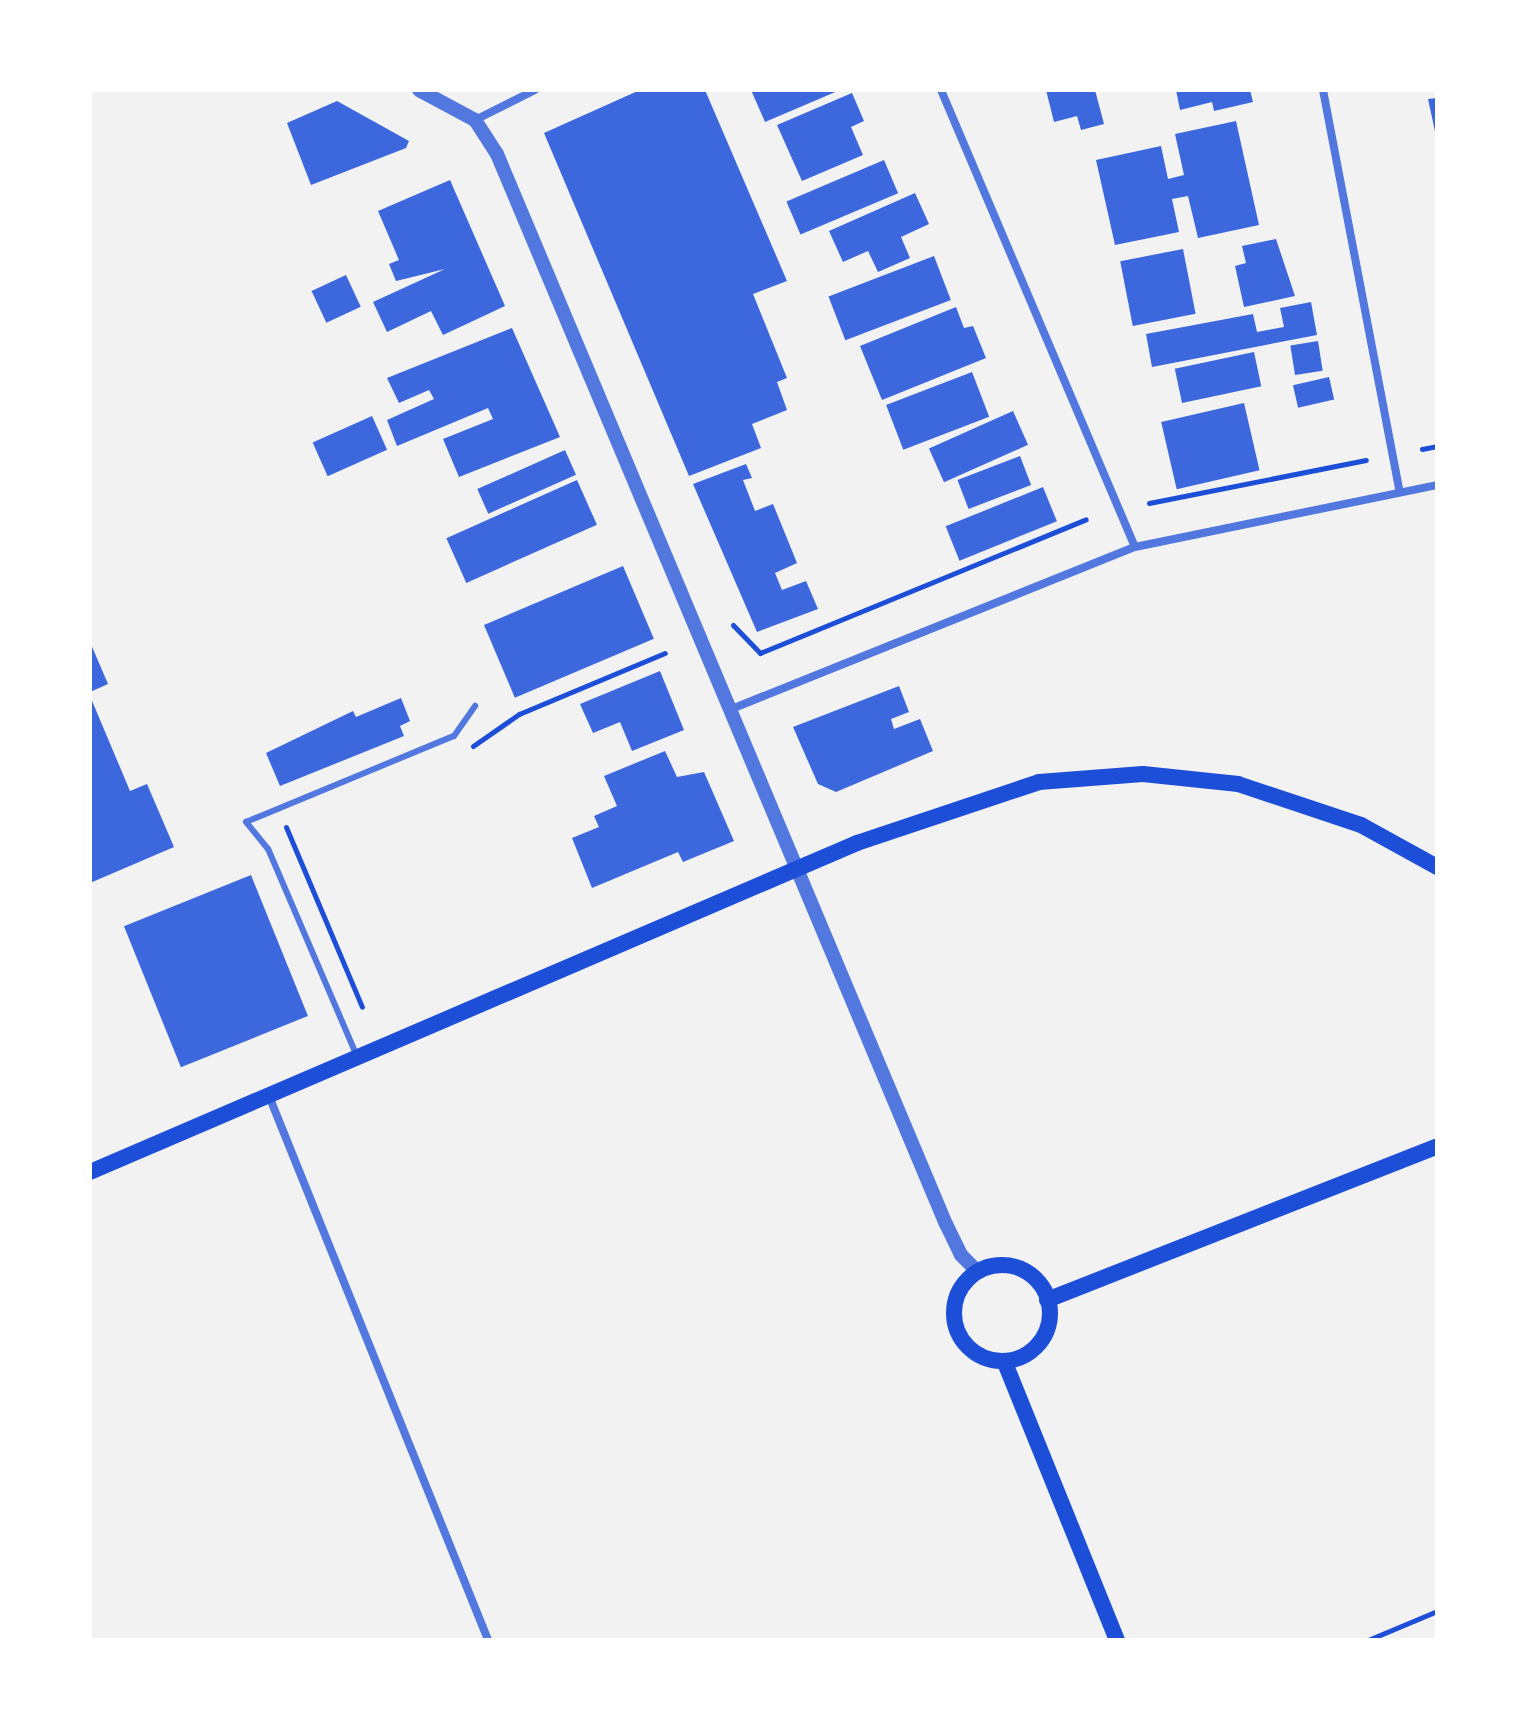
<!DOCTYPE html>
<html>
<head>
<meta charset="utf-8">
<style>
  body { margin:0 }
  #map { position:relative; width:1527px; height:1730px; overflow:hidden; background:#f2f2f2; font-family:"Public Sans",sans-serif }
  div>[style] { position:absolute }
  .building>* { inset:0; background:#3d67dc; transform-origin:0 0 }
  .path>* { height:5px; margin:-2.5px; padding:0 2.5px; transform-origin:2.5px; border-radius:2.5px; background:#1d4ed8 }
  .service>* { height:6px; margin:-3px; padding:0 3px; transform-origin:3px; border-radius:3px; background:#5277de }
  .minor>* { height:8px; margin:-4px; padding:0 4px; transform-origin:4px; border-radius:4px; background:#5277de }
  .tertiary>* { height:14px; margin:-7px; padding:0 7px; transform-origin:7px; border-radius:7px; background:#5277de }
  .secondary>* { height:16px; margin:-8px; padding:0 8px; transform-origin:8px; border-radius:8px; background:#1d4ed8 }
  .secondary>.ring { margin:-8px; padding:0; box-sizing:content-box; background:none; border:16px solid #1d4ed8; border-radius:50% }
  span { translate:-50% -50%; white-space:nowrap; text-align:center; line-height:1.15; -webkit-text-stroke:8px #fff; paint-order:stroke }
  .frame { position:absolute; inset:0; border:92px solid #fff; pointer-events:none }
</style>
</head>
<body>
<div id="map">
  <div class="building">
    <div style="clip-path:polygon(640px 90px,705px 90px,787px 281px,753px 294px,787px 378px,777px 382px,787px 410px,752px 424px,761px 448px,689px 476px,544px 133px)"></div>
    <div style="clip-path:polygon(751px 90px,840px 90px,765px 122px)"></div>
    <div style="clip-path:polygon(1046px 90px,1095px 90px,1104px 124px,1081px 130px,1077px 116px,1054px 122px)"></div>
    <div style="clip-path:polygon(1176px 90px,1250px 90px,1253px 102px,1214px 111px,1212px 102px,1180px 110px)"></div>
    <div style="clip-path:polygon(852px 93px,864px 121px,851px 127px,863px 155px,802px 181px,777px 125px)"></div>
    <div style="clip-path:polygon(1437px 98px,1437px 136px,1436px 136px,1428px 99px)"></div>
    <div style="clip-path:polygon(337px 101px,409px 141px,406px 148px,311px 185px,287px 123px)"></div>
    <div style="clip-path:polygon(1236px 121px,1259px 225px,1198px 238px,1188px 196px,1172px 199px,1179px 232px,1115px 245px,1096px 160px,1161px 146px,1168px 179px,1184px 175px,1175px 134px)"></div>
    <div style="left:884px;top:160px;width:36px;height:106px;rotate:67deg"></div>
    <div style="clip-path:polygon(450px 180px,505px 306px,443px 335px,431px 311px,387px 332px,373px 302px,445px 269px,396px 281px,389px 264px,399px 260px,378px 211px)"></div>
    <div style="clip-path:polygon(915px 193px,929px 224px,901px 237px,910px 258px,878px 272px,868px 251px,843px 262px,829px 231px)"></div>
    <div style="clip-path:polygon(1276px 239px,1295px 296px,1244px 307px,1235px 266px,1246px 263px,1242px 246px)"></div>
    <div style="left:1183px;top:249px;width:66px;height:64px;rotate:79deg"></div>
    <div style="left:934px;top:256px;width:47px;height:113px;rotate:69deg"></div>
    <div style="left:346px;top:275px;width:35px;height:38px;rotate:65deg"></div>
    <div style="clip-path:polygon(1311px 302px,1317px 335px,1152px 367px,1146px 334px,1253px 314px,1257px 332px,1284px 327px,1280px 308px)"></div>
    <div style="clip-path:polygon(956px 307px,964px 328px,973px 326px,986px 358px,882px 400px,860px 346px)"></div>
    <div style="clip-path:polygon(512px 328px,560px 437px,459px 477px,443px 439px,493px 419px,488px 408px,397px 446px,387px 420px,434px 399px,429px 390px,399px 403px,387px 378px)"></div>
    <div style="left:1318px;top:341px;width:30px;height:28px;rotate:81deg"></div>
    <div style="left:1254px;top:352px;width:35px;height:81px;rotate:78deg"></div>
    <div style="left:972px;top:372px;width:48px;height:92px;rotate:69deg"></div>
    <div style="left:1329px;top:377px;width:23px;height:37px;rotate:77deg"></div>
    <div style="left:1244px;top:403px;width:69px;height:85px;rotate:77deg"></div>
    <div style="left:1013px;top:411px;width:37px;height:92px;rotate:66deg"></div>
    <div style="left:372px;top:416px;width:37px;height:65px;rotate:66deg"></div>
    <div style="left:565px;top:450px;width:27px;height:96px;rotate:66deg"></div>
    <div style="left:1020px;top:456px;width:31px;height:67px;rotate:69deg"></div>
    <div style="clip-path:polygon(746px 464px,752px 478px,743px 480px,755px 511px,773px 504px,797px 563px,775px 573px,782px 590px,806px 581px,818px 609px,757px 632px,693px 484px)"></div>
    <div style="left:577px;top:480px;width:49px;height:143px;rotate:66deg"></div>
    <div style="left:1043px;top:487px;width:37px;height:105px;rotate:68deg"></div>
    <div style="left:623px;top:566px;width:79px;height:151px;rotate:67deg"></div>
    <div style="clip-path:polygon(90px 642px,108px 684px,90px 692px)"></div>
    <div style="clip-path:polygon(660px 671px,684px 730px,632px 751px,620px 722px,593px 733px,580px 704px)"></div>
    <div style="clip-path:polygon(899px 686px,909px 712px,891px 719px,894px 729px,920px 719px,933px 751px,836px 792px,818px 784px,793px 727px)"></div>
    <div style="clip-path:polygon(90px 696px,130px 791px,147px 784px,174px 847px,90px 883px)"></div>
    <div style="clip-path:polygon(401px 698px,410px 721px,400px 726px,404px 736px,280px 786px,266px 753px,353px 711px,356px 717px)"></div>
    <div style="clip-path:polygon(665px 751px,677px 777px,704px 772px,734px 841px,683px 862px,678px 852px,592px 888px,572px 838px,599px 827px,594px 816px,617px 806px,604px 776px)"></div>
    <div style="left:251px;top:875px;width:152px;height:137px;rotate:68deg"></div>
  </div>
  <div class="path">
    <div style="left:1422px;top:449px;width:15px;rotate:-11deg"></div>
    <div style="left:1149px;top:503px;width:221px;rotate:-11.2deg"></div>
    <div style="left:733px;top:625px;width:39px;rotate:46deg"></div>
    <div style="left:760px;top:653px;width:352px;rotate:-22.3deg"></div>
    <div style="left:473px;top:746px;width:56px;rotate:-34.8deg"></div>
    <div style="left:519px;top:714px;width:158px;rotate:-22.7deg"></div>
    <div style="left:286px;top:827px;width:195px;rotate:67.1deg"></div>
    <div style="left:1368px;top:1640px;width:75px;rotate:-22.8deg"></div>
  </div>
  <div class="service">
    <div style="left:356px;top:1054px;width:223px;rotate:-113.2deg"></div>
    <div style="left:268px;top:849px;width:35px;rotate:-129deg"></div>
    <div style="left:246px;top:822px;width:225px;rotate:-22.5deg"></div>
    <div style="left:454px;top:736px;width:37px;rotate:-55deg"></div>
  </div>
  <div class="minor">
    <div style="left:941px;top:90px;width:496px;rotate:67deg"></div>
    <div style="left:1323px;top:90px;width:409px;rotate:79.2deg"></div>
    <div style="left:475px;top:120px;width:67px;rotate:-26.6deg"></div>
    <div style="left:729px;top:710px;width:437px;rotate:-21.9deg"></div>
    <div style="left:1135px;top:547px;width:308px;rotate:-11.6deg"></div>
    <div style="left:269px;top:1096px;width:586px;rotate:68.07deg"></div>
  </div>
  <div class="tertiary">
    <div style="left:419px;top:90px;width:64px;rotate:28.2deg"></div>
    <div style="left:475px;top:120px;width:40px;rotate:57.1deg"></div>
    <div style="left:497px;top:154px;width:1160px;rotate:67.24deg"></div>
    <div style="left:946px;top:1224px;width:34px;rotate:64deg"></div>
    <div style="left:961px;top:1255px;width:23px;rotate:45deg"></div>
  </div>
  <div class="secondary">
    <div style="left:90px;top:1172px;width:835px;rotate:-23.22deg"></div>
    <div style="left:857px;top:843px;width:192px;rotate:-18.5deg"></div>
    <div style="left:1039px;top:782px;width:104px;rotate:-4.4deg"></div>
    <div style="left:1143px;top:774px;width:96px;rotate:6deg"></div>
    <div style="left:1238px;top:784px;width:130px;rotate:18.4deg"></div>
    <div style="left:1361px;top:825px;width:87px;rotate:28.9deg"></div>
    <div class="ring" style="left:954px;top:1265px;width:80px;height:80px"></div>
    <div style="left:1047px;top:1300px;width:419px;rotate:-21.5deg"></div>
    <div style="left:1005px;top:1363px;width:299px;rotate:68deg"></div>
  </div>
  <div class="frame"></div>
</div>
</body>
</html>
